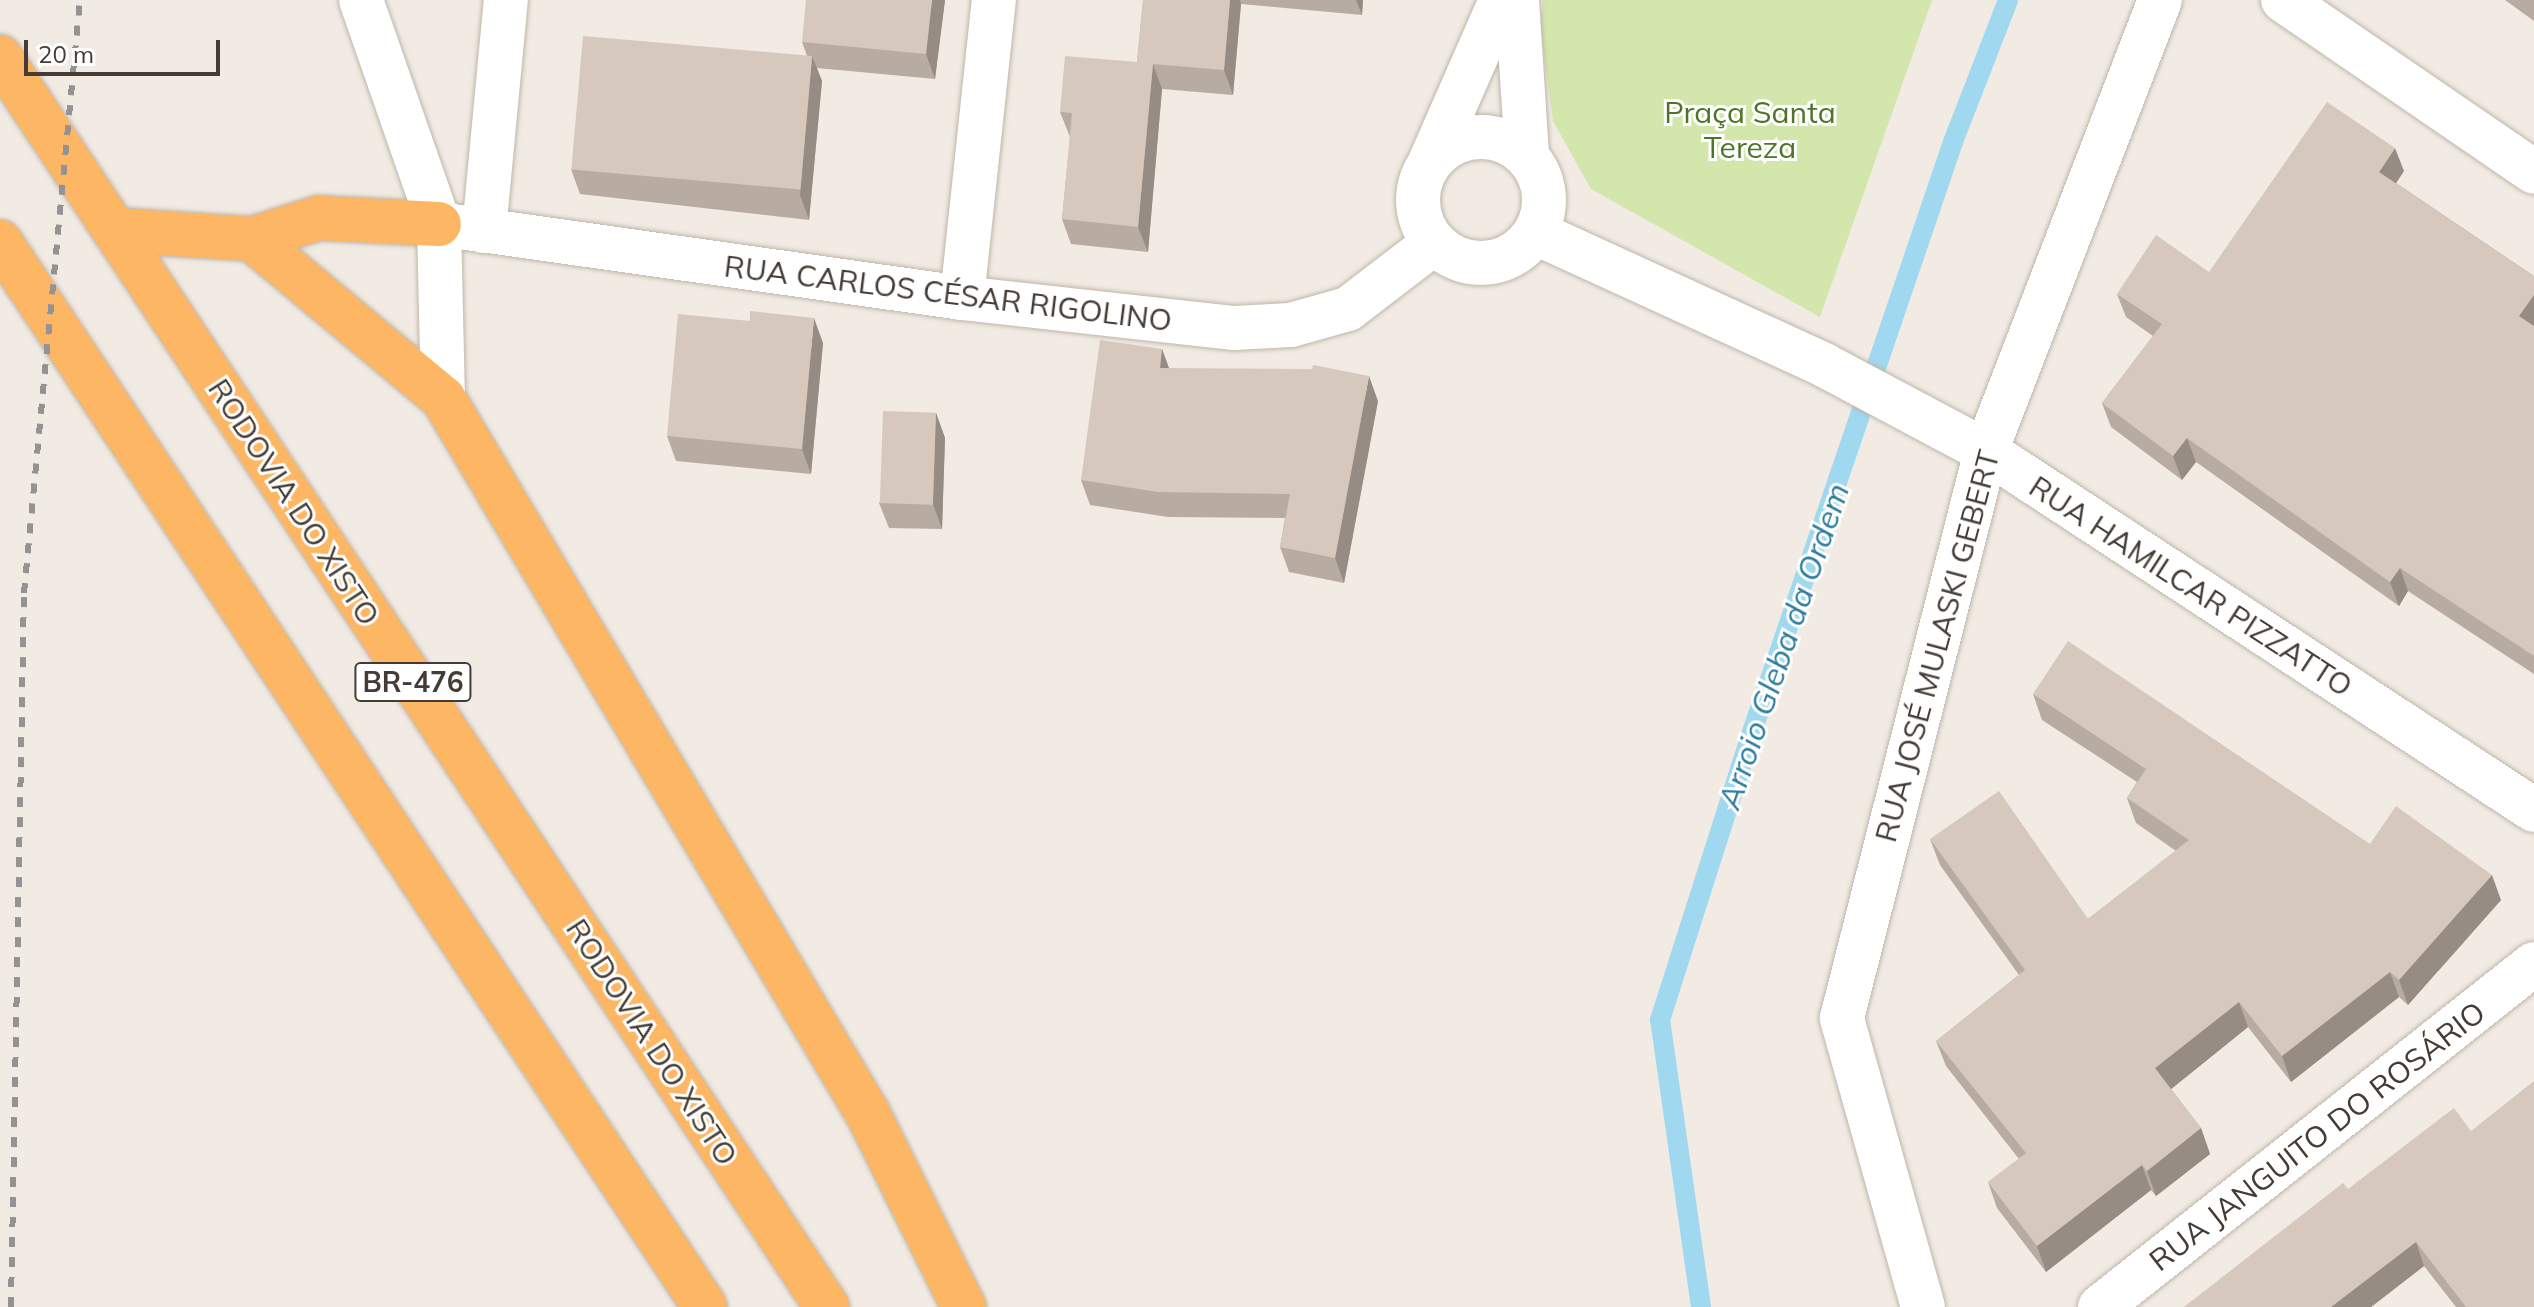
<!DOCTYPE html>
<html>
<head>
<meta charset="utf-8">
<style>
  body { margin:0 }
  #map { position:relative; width:2534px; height:1307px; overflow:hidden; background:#f1ebe3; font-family:Mulish,sans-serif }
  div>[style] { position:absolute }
  .green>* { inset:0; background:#d3e6ac }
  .stream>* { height:20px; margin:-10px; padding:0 10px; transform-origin:10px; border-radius:10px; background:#9fd8ef }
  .roads { filter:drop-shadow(0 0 2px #c0b5a9) drop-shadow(0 0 2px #c0b5a9) }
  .minor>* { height:44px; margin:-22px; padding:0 22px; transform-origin:22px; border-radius:22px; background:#fff }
  .minor>.ring { margin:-22px; padding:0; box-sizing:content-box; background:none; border:44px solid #fff; border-radius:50% }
  .highway>* { height:44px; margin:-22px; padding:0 22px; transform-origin:22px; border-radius:22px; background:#fcb664 }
  .rail>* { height:6px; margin-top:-3px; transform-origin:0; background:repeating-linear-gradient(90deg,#939393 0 10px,transparent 0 20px) }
  .wall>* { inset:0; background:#b8aca2 }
  .shaded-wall>* { inset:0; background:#968c84 }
  .building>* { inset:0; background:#d6c8bc; transform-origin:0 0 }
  span { translate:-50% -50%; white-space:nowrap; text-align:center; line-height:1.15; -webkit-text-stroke:6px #fff; paint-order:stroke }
  .shield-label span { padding:2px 6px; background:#fff; border:2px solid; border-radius:6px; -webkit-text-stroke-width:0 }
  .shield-label { font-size:28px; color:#433b34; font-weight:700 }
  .park-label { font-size:30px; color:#4e7428 }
  .street-label { font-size:30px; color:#433b34 }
  .water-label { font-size:32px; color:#2c7c9d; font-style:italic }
  .scale { position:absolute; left:24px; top:40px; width:196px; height:36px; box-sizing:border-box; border:4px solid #433b34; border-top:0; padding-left:10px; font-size:24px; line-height:28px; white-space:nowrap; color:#433b34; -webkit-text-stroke:6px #fff; paint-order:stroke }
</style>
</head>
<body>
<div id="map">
  <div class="green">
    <div style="clip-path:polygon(1543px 0,1932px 0,1820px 317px,1591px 189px,1553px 121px,1540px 27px)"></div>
  </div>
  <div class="stream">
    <div style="left:1701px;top:1307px;width:290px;rotate:-98.1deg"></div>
    <div style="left:1660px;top:1020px;width:299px;rotate:-72.3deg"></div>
    <div style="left:1751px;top:735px;width:626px;rotate:-71.19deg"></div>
    <div style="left:1953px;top:142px;width:152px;rotate:-68.8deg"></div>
  </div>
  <div class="roads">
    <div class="minor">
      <div style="left:361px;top:0;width:237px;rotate:70.8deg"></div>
      <div style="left:439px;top:224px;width:174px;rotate:88.7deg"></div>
      <div style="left:1517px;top:0;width:156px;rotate:86.3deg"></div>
      <div style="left:2283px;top:0;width:304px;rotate:34.4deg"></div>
      <div class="ring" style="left:1418px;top:137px;width:82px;height:82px"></div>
      <div style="left:1430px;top:162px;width:177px;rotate:-66.3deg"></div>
      <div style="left:439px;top:224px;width:528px;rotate:8.05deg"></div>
      <div style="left:962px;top:298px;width:274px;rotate:6.3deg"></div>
      <div style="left:1234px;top:328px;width:57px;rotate:-3deg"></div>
      <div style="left:1291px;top:325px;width:59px;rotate:-15.7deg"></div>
      <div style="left:1348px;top:309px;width:108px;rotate:-37.5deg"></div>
      <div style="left:484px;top:231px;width:232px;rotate:-84.6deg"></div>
      <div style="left:1536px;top:233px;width:317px;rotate:24.6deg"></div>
      <div style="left:1824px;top:365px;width:183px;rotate:28deg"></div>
      <div style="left:1986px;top:451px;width:655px;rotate:33.23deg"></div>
      <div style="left:962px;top:298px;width:300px;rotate:-83.9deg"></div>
      <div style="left:1923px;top:1307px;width:300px;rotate:-105.7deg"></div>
      <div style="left:1842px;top:1018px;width:585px;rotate:-75.75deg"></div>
      <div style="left:1986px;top:451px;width:483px;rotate:-68.9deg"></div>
      <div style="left:2100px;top:1307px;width:553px;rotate:-38.32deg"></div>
    </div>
    <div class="highway">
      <div style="left:0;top:57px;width:1499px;rotate:56.51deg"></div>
      <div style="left:114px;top:230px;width:138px;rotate:3.7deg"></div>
      <div style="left:252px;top:239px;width:249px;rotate:39.8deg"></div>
      <div style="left:443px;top:398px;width:833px;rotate:59.31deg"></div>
      <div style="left:868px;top:1114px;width:216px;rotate:63.6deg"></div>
      <div style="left:252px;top:239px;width:70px;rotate:-17.4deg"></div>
      <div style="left:319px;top:218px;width:120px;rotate:2.9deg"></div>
      <div style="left:0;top:242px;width:1277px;rotate:56.5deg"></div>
    </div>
  </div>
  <div class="rail">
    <div style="left:11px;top:1307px;width:714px;rotate:-88.96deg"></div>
    <div style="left:24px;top:593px;width:596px;rotate:-84.61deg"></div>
  </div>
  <div class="wall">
    <div style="clip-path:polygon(945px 0,935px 79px,817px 68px,822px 81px,809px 220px,580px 194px,571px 169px,807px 56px,802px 42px)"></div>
    <div style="clip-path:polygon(1143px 0,1363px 0,1362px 15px,1241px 4px,1233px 95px,1162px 89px,1148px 252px,1071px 244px,1062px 219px,1070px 137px,1060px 112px,1137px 62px)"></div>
    <div style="clip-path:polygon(2505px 0,2534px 0,2534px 21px)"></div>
    <div style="clip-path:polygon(2404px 171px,2396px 183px,2534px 276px,2534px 674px,2408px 591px,2399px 606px,2196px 462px,2182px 480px,2111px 427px,2102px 403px,2153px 336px,2126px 317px,2117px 294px,2209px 272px)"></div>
    <div style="clip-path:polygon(823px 343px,811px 474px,676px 461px,667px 436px)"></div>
    <div style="clip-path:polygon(1162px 349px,1169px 368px,1378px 401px,1344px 583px,1289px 572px,1280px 547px,1285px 518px,1168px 517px,1090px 505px,1081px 480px)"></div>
    <div style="clip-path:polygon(936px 413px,945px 438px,942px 529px,889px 528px,879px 503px)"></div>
    <div style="clip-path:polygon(2033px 694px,2370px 844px,2501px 900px,2408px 1005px,2399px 997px,2291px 1082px,2248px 1027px,2171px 1089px,2201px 1128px,2210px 1154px,2156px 1196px,2151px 1190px,2046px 1272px,1997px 1208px,1988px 1182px,2019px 1159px,1946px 1066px,1936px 1041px,2019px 975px,1940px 865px,1930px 839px,2088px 919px,2176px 851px,2136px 823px,2127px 798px,2137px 782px,2042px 720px)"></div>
    <div style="clip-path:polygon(2348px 1189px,2534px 1307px,2456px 1307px,2424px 1266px,2371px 1307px,2184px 1307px)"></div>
  </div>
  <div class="shaded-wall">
    <div style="clip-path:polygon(932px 0,945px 0,935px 79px,926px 54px)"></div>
    <div style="clip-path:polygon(1230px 0,1240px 0,1241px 4px,1233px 95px,1224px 70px)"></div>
    <div style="clip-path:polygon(1356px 0,1363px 0,1362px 15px)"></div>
    <div style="clip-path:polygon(812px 56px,822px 81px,809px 220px,800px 195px)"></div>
    <div style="clip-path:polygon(1153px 64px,1162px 89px,1148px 252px,1138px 227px)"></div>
    <div style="clip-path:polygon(2395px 148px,2404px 171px,2388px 195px,2379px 172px)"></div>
    <div style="clip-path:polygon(2534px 295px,2534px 331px,2519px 316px)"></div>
    <div style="clip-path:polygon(814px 318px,823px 343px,811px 474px,802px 449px)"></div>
    <div style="clip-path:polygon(1162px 349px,1171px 374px,1160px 368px)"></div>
    <div style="clip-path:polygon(1369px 376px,1378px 401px,1344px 583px,1335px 558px)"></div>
    <div style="clip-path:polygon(936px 413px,945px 438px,942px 529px,933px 504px)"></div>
    <div style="clip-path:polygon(2187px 438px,2196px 462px,2182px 480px,2173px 456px)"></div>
    <div style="clip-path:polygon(2400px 568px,2408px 591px,2399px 606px,2390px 582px)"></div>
    <div style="clip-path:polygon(2492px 875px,2501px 900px,2408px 1005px,2399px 980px)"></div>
    <div style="clip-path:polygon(2390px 972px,2399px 997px,2291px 1082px,2282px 1056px)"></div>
    <div style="clip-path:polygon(2239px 1002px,2248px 1027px,2165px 1094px,2155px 1068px)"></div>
    <div style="clip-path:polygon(2201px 1128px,2210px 1154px,2156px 1196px,2147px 1171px)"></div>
    <div style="clip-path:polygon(2142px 1165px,2151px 1190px,2046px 1272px,2037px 1246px)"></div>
    <div style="clip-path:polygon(2416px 1242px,2424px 1266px,2371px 1307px,2331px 1307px)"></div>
  </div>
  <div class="building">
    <div style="clip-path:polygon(806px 0,932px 0,926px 54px,802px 42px)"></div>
    <div style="clip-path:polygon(1143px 0,1230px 0,1224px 70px,1153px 64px,1138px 227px,1062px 219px,1072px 113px,1060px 112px,1065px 56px,1137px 62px)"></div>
    <div style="left:583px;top:36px;width:230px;height:134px;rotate:5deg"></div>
    <div style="clip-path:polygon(2327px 102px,2395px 148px,2379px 172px,2534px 276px,2534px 295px,2519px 316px,2534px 326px,2534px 656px,2400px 568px,2390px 582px,2187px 438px,2173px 456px,2102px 403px,2162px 324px,2117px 294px,2156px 235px,2209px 272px)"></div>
    <div style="clip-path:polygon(750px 311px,814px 318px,802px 449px,667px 436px,678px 314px,750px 321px)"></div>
    <div style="clip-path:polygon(1100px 340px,1162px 349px,1160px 368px,1312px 369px,1313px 365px,1369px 376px,1335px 558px,1280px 547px,1290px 494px,1158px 492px,1081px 480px)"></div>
    <div style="left:883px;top:411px;width:53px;height:92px;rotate:2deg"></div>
    <div style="clip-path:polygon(2068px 641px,2370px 844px,2396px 806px,2492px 875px,2399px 980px,2390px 972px,2282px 1056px,2239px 1002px,2155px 1068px,2201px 1128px,2147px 1171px,2142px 1165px,2037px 1246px,1988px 1182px,2026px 1153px,1936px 1041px,2025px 970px,1930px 839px,1999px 791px,2088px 919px,2189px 840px,2127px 798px,2146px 769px,2033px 694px)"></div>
    <div style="clip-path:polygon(2534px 1081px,2534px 1307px,2466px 1307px,2416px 1242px,2331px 1307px,2184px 1307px,2343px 1183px,2348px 1189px,2454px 1108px,2471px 1131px)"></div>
  </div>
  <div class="shield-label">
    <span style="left:413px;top:682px">BR-476</span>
  </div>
  <div class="park-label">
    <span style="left:1750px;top:129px">Praça Santa<br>Tereza</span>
  </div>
  <div class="street-label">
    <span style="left:948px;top:293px;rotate:7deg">RUA CARLOS CÉSAR RIGOLINO</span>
    <span style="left:294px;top:502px;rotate:57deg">RODOVIA DO XISTO</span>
    <span style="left:2191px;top:586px;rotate:33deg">RUA HAMILCAR PIZZATTO</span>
    <span style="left:1937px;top:646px;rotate:-75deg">RUA JOSÉ MULASKI GEBERT</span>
    <span style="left:652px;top:1042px;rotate:57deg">RODOVIA DO XISTO</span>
    <span style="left:2317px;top:1136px;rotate:-38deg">RUA JANGUITO DO ROSÁRIO</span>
  </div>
  <div class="water-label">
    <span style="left:1783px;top:646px;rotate:-71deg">Arroio Gleba da Ordem</span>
  </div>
  <div class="scale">20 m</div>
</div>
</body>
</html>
